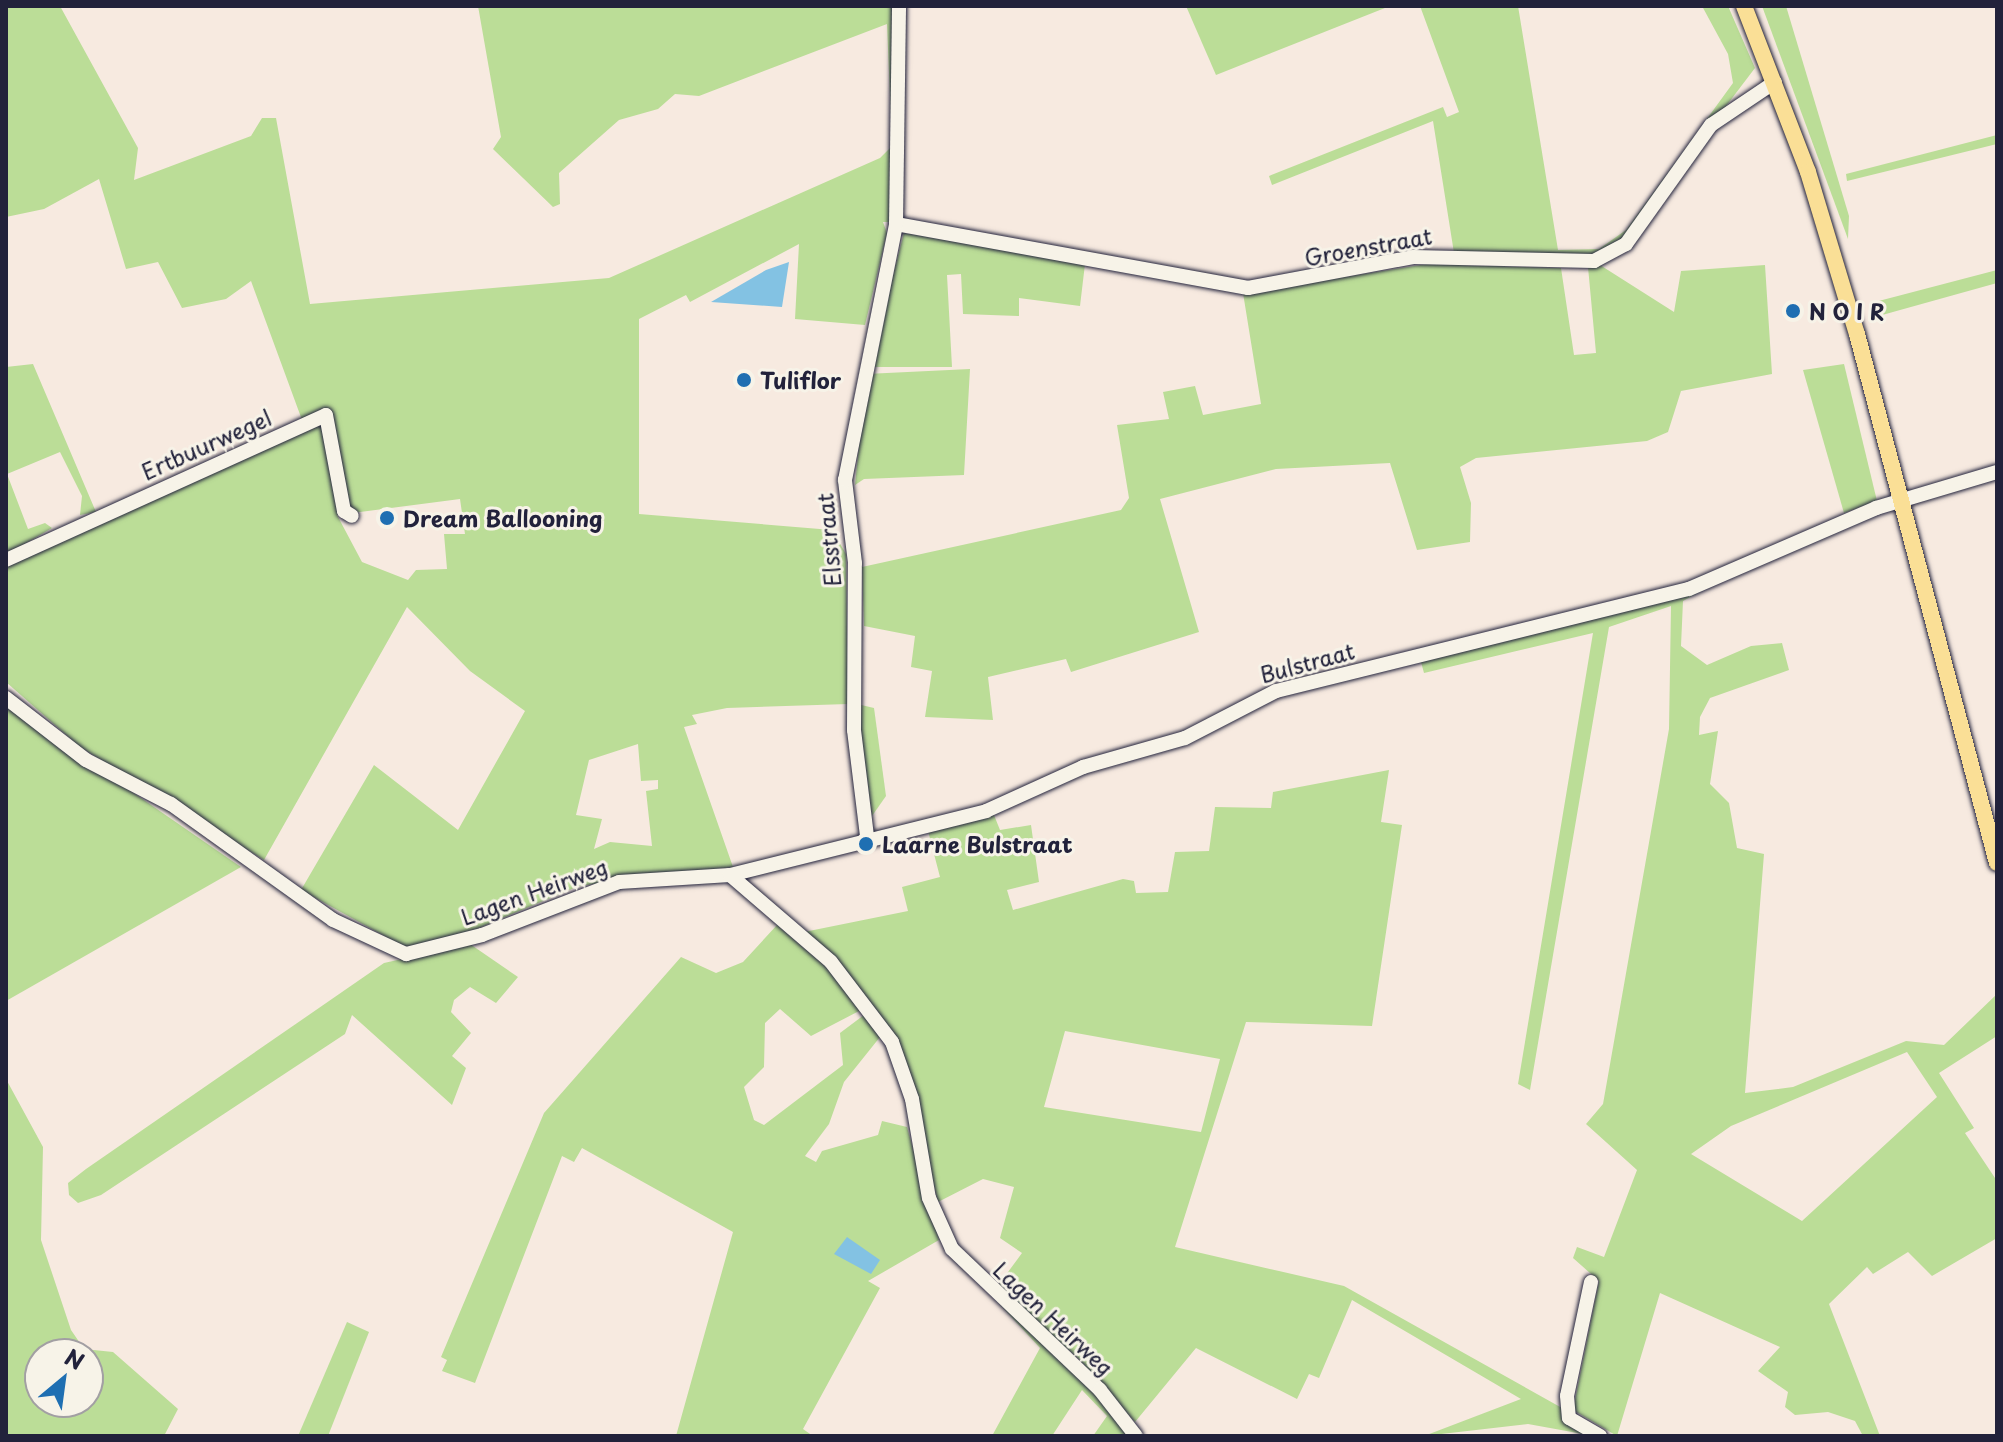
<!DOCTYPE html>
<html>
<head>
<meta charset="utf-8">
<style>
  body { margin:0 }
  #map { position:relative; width:2003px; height:1442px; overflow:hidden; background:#f7eae0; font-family:"Playpen Sans",sans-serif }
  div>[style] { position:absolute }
  .green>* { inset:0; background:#bbdd97 }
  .water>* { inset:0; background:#83c2e3 }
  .roads { filter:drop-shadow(0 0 2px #22223b) drop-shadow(0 0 2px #22223b) }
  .minor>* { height:14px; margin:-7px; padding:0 7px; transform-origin:7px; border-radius:7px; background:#f7f3e8 }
  .major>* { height:16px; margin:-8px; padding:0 8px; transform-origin:8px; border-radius:8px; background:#fadf96 }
  .dots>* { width:22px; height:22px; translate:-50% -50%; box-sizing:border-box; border:4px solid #f7f3e8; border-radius:50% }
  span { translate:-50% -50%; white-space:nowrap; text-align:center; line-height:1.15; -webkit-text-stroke:6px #f7f3e8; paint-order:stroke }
  .street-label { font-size:22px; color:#22223b }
  .poi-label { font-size:22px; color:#22223b; font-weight:700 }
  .left { translate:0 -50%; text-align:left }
  .frame { position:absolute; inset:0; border:8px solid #22223b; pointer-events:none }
  .north { position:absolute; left:24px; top:1338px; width:80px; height:80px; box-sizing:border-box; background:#f7f3e8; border:2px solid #a29fa3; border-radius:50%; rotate:29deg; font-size:22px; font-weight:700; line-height:32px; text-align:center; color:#22223b }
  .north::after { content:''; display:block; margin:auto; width:28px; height:36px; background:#1f6fb2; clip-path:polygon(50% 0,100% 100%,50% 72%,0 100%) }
</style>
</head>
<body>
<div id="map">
  <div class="green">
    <div style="clip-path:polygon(evenodd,6px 6px,60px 6px,138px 148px,134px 180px,251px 136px,262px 118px,276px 118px,310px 304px,609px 278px,880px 158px,892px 146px,887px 24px,699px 96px,675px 94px,658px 109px,619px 120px,559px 173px,560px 204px,553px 207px,493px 149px,501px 137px,478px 6px,894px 6px,892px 222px,883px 222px,887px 233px,865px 325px,795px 319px,799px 244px,690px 302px,686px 295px,639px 319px,639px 514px,832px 530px,846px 554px,848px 704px,727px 708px,692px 715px,697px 724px,684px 727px,733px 867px,579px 886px,462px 935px,408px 949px,301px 890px,374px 765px,458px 830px,525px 711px,470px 671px,407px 607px,264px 860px,80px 747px,6px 682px,6px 565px,302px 420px,251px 281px,226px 299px,182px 308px,158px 262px,126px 269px,99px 179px,44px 209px,6px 217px,6px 6px,460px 499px,465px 534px,444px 534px,447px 569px,416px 570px,408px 580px,362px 562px,337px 515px,460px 499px,6px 6px,638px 744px,641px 781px,658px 780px,658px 789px,646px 791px,652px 846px,610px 842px,594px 849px,602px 819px,576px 815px,589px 760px,638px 744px)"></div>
    <div style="clip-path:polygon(1186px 6px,1390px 6px,1216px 75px)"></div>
    <div style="clip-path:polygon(1420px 6px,1518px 6px,1558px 250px,1599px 249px,1626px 230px,1733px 83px,1728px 54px,1702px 6px,1728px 6px,1755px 68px,1628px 235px,1598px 255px,1454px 253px,1433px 121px,1272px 185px,1269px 176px,1443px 107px,1447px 117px,1459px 112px)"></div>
    <div style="clip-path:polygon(1762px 6px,1786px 6px,1849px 216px,1848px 239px)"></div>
    <div style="clip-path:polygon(1997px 135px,1997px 144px,1847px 181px,1846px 174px)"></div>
    <div style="clip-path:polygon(904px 233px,1085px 264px,1080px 306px,1019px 298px,1019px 316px,963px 314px,961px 274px,947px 275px,952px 367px,869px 367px)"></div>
    <div style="clip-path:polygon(1427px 264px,1561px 268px,1574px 355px,1596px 353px,1588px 267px,1600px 265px,1674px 312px,1681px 271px,1765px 265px,1772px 374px,1681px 391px,1668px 432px,1647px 441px,1476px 458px,1460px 467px,1471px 503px,1470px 542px,1417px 550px,1390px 463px,1276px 469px,1160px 499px,1199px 632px,1071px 672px,1066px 659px,988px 677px,993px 720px,925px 717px,932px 671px,911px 667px,915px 636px,864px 626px,862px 567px,1121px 510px,1129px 498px,1117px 425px,1169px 419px,1163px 392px,1195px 386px,1203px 415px,1261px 404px,1243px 293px)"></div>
    <div style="clip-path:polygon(1997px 270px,1997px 283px,1875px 317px,1871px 303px)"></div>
    <div style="clip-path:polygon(33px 364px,96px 512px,80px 515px,82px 496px,60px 452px,7px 474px,28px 529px,45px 523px,52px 528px,6px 555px,6px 367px)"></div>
    <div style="clip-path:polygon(1844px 364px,1877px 501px,1844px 513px,1803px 370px)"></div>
    <div style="clip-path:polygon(970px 369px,964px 475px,864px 479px,855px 485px,866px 374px)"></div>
    <div style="clip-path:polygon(evenodd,1736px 572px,1683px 601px,1681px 646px,1707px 665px,1751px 646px,1782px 643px,1789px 670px,1710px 698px,1700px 717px,1699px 735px,1718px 731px,1710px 784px,1729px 803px,1737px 848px,1764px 854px,1745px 1093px,1793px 1087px,1906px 1041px,1944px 1045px,1997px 994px,1997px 1036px,1939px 1073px,1974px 1128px,1965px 1133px,1997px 1181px,1997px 1238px,1932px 1276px,1908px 1252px,1873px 1274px,1867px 1267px,1829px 1304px,1880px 1436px,1863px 1436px,1855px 1421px,1828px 1412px,1795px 1415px,1785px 1407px,1788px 1392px,1758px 1371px,1780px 1347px,1660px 1293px,1617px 1436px,1573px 1410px,1599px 1281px,1573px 1258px,1577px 1247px,1604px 1257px,1637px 1170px,1586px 1124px,1603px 1104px,1669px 729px,1671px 606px,1609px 627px,1530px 1090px,1518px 1084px,1593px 633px,1424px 673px,1421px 662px,1623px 612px,1645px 593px,1736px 572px,1907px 1052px,1937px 1097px,1802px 1221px,1691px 1154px,1731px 1126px,1907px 1052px)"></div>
    <div style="clip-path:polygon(857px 704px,874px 708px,886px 796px,872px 816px)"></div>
    <div style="clip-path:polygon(6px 705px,241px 867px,6px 1001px)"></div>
    <div style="clip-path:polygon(evenodd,1389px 770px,1381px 822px,1402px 825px,1372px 1026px,1246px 1022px,1175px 1247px,1344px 1286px,1562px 1408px,1594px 1436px,1528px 1424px,1424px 1436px,1521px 1399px,1352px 1300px,1319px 1378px,1309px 1374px,1297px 1399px,1196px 1348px,1135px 1422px,1079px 1359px,997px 1287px,1022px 1253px,1000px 1238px,1014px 1187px,983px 1179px,938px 1202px,900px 1046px,804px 932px,908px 911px,902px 887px,940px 877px,928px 831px,994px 815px,1000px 830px,1031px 825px,1039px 882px,1007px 890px,1013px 910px,1123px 879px,1134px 881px,1136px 893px,1168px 892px,1175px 852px,1209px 851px,1215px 807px,1271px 808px,1273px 792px,1389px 770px,1065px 1031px,1220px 1059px,1201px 1132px,1044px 1107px,1065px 1031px)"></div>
    <div style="clip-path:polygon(777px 925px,831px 971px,861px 1010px,811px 1036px,780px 1009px,765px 1023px,764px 1067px,744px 1087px,754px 1120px,764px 1125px,843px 1065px,840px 1033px,864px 1015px,880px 1037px,844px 1082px,829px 1124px,805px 1156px,816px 1162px,822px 1151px,878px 1135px,882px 1121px,907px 1127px,939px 1240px,868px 1281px,880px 1288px,803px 1429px,813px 1436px,676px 1436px,733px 1232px,582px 1148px,574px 1162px,562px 1156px,475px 1383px,442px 1371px,447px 1360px,441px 1357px,544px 1113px,681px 957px,716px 973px,743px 962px)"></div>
    <div style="clip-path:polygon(470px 944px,518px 977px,496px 1003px,470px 987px,454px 1000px,451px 1012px,471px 1033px,452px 1056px,466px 1068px,452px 1105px,352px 1015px,345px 1034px,101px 1195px,78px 1203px,69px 1195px,68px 1183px,86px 1169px,384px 963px)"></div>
    <div style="clip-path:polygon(evenodd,6px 1079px,43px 1147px,41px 1240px,71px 1330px,84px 1349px,113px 1352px,178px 1409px,164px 1436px,6px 1436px,6px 1079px,88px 1354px,88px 1402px,40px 1402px,40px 1354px,88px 1354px)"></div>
    <div style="clip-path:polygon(991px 1295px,1094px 1391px,1131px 1436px,1093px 1436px,1107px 1416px,1082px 1390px,1052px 1436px,992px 1436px,1040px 1348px)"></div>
    <div style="clip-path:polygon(347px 1322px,369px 1332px,328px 1436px,298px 1436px)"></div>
  </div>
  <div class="water">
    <div style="clip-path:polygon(789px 262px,782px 307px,711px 302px,766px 270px)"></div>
    <div style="clip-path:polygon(847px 1237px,880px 1260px,871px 1274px,834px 1254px)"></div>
  </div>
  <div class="roads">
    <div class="minor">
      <div style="left:896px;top:224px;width:358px;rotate:10.3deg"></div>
      <div style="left:1248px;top:288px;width:168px;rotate:-10.6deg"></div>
      <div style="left:1413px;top:257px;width:181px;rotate:1.3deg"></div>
      <div style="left:1594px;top:261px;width:36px;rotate:-28deg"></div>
      <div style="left:1626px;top:244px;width:146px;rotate:-54.5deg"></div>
      <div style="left:1711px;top:125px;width:77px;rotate:-33.9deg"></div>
      <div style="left:6px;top:560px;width:351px;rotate:-24.4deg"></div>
      <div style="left:326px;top:415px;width:98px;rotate:79.4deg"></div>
      <div style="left:344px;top:511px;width:9px;rotate:32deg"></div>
      <div style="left:6px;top:698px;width:101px;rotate:37.8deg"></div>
      <div style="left:86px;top:760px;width:96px;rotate:27.4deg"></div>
      <div style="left:171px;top:804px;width:199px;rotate:35.6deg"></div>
      <div style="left:333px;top:920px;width:81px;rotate:25deg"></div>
      <div style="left:406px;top:954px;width:78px;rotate:-14deg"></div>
      <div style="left:482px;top:935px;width:147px;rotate:-21.1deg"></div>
      <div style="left:619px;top:882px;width:111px;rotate:-3.6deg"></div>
      <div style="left:730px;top:875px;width:133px;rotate:40.7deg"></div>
      <div style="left:831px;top:962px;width:101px;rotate:52.7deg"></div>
      <div style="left:892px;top:1042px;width:60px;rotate:70.7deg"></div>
      <div style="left:912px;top:1099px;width:100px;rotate:80.3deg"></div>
      <div style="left:929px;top:1198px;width:56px;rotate:65.7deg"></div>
      <div style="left:952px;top:1249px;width:204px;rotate:43.6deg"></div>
      <div style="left:1100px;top:1390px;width:58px;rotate:52deg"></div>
      <div style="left:867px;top:836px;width:107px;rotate:-97deg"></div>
      <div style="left:854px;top:730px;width:167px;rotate:-89.7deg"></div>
      <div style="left:855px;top:563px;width:84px;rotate:-96.9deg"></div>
      <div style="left:845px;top:480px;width:261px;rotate:-78.7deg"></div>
      <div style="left:896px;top:224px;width:218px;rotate:-89.2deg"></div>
      <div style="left:730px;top:875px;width:264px;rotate:-14deg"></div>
      <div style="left:986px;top:811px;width:107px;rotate:-24.4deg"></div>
      <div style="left:1083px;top:767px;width:106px;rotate:-15.9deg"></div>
      <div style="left:1185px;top:738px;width:102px;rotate:-27.3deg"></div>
      <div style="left:1276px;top:691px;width:425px;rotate:-13.9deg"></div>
      <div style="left:1689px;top:589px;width:204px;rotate:-23.4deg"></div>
      <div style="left:1876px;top:508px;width:126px;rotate:-16.6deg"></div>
      <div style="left:1591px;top:1282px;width:116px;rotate:101.9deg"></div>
      <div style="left:1567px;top:1396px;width:22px;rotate:85deg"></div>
      <div style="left:1569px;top:1418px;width:36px;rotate:30deg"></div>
    </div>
    <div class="major">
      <div style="left:1744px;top:6px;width:178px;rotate:68.9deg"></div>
      <div style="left:1808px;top:172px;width:169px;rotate:73.2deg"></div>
      <div style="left:1857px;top:334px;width:547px;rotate:75.18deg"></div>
    </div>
  </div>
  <div class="dots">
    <div style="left:1793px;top:311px;background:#1f6fb2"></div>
    <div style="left:744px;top:380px;background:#1f6fb2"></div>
    <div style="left:387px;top:518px;background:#1f6fb2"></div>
    <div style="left:866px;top:844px;background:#1f6fb2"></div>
  </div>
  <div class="street-label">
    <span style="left:1368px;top:246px;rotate:-10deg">Groenstraat</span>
    <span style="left:206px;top:444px;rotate:-24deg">Ertbuurwegel</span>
    <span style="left:828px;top:540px;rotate:-95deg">Elsstraat</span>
    <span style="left:1307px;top:662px;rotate:-15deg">Bulstraat</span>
    <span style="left:534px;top:891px;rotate:-20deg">Lagen Heirweg</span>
    <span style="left:1054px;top:1318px;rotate:43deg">Lagen Heirweg</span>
  </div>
  <div class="poi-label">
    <span class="left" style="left:1809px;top:311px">N O I R</span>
    <span class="left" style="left:760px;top:380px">Tuliflor</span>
    <span class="left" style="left:403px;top:518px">Dream Ballooning</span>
    <span class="left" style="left:882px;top:844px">Laarne Bulstraat</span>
  </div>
  <div class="frame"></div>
  <div class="north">N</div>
</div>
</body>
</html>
